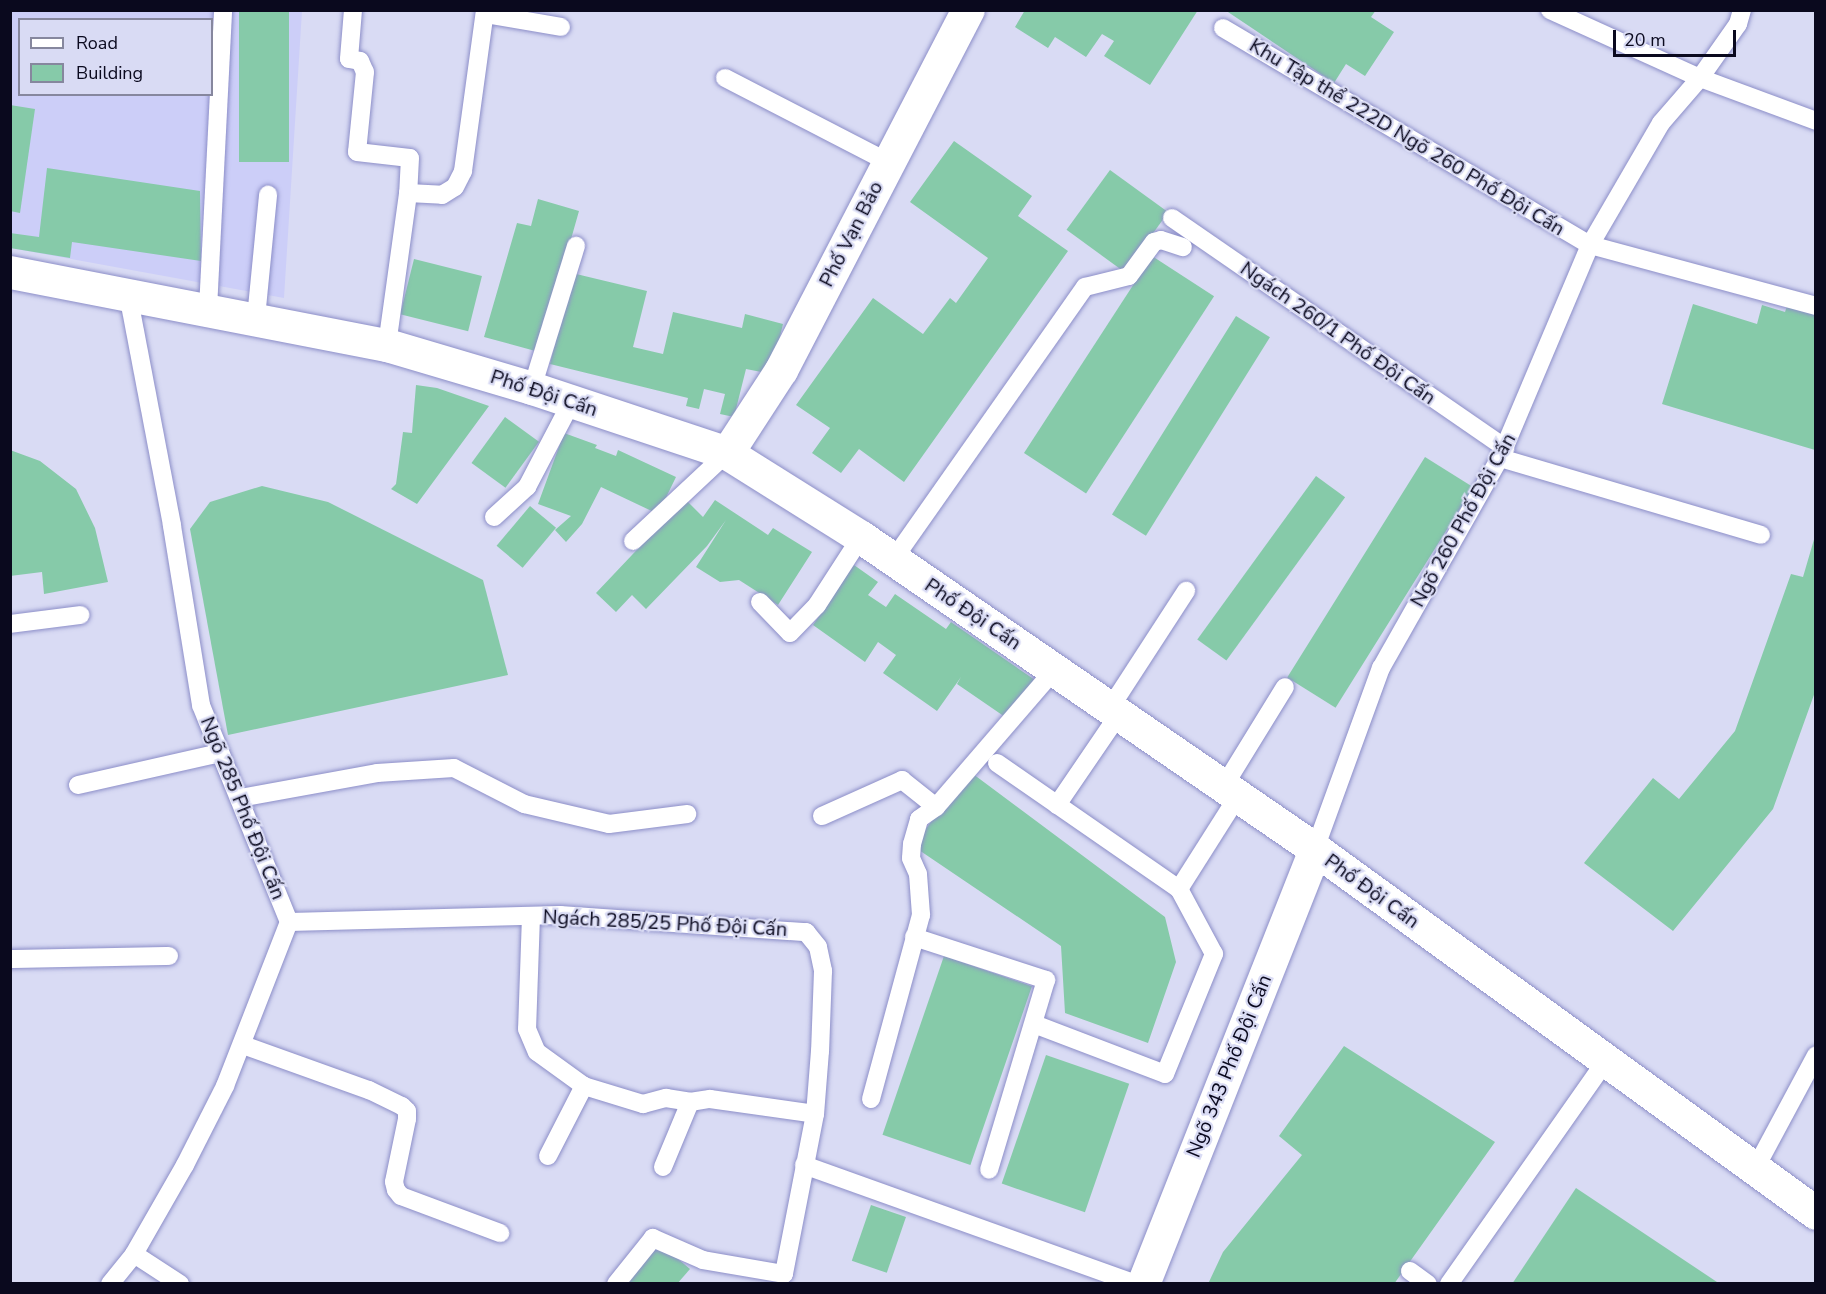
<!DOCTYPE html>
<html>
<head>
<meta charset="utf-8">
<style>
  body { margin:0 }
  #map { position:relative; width:1826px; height:1294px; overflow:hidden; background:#d9dbf4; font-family:"Nunito Sans",sans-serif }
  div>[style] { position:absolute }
  .built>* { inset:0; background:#cccef8 }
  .building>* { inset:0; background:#86caa9; transform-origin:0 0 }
  .roads { filter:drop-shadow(0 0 2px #8c8ec8) drop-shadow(0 0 2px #8c8ec8) }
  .service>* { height:18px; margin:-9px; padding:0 9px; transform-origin:9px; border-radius:9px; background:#fff }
  .minor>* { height:33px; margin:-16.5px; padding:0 16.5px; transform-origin:16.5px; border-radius:16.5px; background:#fff }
  .tertiary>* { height:33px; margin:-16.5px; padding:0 16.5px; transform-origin:16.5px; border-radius:16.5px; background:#fff }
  span { translate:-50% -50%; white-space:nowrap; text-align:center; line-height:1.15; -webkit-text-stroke:4.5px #d9dbf4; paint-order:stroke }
  .street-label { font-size:20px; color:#0a091e }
  .frame { position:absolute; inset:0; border:12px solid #0a091e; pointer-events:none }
  .legend { position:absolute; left:18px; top:18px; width:195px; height:78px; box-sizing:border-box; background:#d9dbf4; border:2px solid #86879e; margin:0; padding:8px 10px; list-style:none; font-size:18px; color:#0a091e }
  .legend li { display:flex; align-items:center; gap:12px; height:30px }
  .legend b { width:30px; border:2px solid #86879e }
  .scale { position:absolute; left:1613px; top:30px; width:123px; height:27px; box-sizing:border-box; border:3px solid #0a091e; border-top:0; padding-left:8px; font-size:18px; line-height:21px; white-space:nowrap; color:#0a091e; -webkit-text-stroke:4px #d9dbf4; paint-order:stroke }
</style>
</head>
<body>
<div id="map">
  <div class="built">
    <div style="clip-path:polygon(evenodd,10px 11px,302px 11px,284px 298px,11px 248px,10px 11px,20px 20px,212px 20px,212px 94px,20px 94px,20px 20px)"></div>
  </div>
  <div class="building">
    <div style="left:239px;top:10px;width:50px;height:152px"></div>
    <div style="clip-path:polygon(1025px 10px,1198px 10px,1150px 85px,1104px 56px,1114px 41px,1102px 34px,1086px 57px,1055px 37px,1048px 48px,1015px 27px)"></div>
    <div style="clip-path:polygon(1225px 10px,1376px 10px,1371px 17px,1394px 32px,1365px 76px,1346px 64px,1334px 83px)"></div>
    <div style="clip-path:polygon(10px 105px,35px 109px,20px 213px,10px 211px)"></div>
    <div style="clip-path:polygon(954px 141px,1032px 196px,1018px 216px,1068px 251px,904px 482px,859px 449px,841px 473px,812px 453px,830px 428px,796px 405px,873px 298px,923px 334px,950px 298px,956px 303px,988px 258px,910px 202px)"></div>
    <div style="clip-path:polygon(47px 168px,200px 191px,201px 261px,72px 242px,70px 258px,10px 248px,10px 233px,39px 237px)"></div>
    <div style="left:1110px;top:170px;width:72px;height:74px;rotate:36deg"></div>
    <div style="clip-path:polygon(538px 199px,579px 211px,539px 352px,484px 337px,517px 223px,531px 226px)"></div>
    <div style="left:1152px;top:256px;width:74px;height:235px;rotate:33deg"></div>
    <div style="left:414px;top:259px;width:70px;height:57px;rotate:14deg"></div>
    <div style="clip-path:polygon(572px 273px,647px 291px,633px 347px,663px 354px,673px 312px,742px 328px,745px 314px,783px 324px,771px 374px,746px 369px,734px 417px,720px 414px,725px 394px,704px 389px,699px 409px,686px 406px,688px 398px,550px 364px)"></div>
    <div style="clip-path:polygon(1693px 304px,1757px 324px,1762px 305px,1785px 312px,1787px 306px,1815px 315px,1815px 450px,1662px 404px)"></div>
    <div style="left:1236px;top:316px;width:40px;height:234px;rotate:32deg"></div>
    <div style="clip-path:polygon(416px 385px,437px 388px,489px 406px,417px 504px,391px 489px,396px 484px,403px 432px,412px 433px)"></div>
    <div style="left:505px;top:417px;width:42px;height:57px;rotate:36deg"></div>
    <div style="clip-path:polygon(564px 433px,597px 445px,595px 448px,616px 456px,618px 450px,676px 477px,658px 514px,601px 487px,582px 524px,566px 542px,555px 530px,571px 516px,538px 504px)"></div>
    <div style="clip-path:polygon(10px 450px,40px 461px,76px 489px,95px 528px,108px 582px,44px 594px,42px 572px,10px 576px)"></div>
    <div style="left:1425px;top:457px;width:57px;height:260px;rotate:32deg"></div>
    <div style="left:1316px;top:476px;width:36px;height:202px;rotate:36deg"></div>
    <div style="clip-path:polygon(262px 486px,328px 502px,483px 580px,508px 675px,228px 735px,190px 529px,210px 502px)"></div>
    <div style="clip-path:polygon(685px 499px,703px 517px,715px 500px,768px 535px,773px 528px,812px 552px,778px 605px,739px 580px,720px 582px,696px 567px,726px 520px,707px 546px,646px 609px,632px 595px,616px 612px,596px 593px)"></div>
    <div style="left:530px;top:506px;width:34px;height:52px;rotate:40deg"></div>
    <div style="clip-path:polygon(1815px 536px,1815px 692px,1773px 809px,1673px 931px,1584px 863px,1653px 778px,1679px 799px,1735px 731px,1791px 574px,1803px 577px)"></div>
    <div style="clip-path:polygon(854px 565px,878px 582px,868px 595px,886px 607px,895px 594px,946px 629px,951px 622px,1035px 680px,1008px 719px,957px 684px,961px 677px,937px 711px,883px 673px,896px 655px,878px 642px,865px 662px,813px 625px)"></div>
    <div style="clip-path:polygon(969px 771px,1165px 917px,1176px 962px,1148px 1043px,1065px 1013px,1061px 946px,913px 846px)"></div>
    <div style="left:944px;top:956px;width:93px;height:189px;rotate:19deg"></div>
    <div style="clip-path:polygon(1344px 1046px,1495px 1142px,1394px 1284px,1208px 1284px,1223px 1252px,1302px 1155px,1279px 1136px)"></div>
    <div style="left:1046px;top:1055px;width:88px;height:136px;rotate:19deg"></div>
    <div style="clip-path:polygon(1576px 1188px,1720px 1284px,1512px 1284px)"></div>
    <div style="left:871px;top:1205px;width:37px;height:59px;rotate:19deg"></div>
    <div style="clip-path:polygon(659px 1243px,690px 1269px,677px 1284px,625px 1284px)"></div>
  </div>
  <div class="roads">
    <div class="service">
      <div style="left:353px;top:10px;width:49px;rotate:94.7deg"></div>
      <div style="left:349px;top:59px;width:11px;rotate:10deg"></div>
      <div style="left:360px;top:61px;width:12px;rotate:66deg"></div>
      <div style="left:365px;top:72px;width:80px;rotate:95.7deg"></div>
      <div style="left:357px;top:152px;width:53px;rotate:6.5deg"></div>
      <div style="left:410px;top:158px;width:35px;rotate:93deg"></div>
      <div style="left:1550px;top:10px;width:165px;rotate:24.4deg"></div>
      <div style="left:1700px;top:78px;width:124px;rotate:20.3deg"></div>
      <div style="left:485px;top:14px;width:77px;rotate:9.7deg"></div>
      <div style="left:1223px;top:28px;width:426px;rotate:30.6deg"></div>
      <div style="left:1590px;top:245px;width:234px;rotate:15.1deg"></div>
      <div style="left:725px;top:78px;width:183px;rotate:27.3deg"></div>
      <div style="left:1172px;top:218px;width:405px;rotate:34.6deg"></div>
      <div style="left:208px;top:309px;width:299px;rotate:-87.1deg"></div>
      <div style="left:256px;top:318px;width:124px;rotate:-84.4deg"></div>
      <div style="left:387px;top:345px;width:153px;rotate:-82.1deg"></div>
      <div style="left:408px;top:193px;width:34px;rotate:3deg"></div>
      <div style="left:442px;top:195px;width:15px;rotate:-32deg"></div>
      <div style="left:455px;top:187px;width:18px;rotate:-63deg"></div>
      <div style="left:463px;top:171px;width:162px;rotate:-82.2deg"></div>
      <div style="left:532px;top:388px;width:149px;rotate:-72.8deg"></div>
      <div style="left:1500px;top:458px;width:272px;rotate:16.4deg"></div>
      <div style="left:494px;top:517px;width:45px;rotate:-42.3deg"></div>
      <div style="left:527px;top:487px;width:97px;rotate:-62.4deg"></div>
      <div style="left:633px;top:541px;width:129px;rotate:-43.1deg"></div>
      <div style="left:893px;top:560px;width:334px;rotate:-54.9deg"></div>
      <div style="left:1085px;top:287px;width:45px;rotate:-14deg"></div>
      <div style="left:1129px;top:276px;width:42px;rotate:-53.7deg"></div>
      <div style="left:1154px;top:242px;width:7px;rotate:-16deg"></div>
      <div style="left:1161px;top:240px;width:23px;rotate:18deg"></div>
      <div style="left:760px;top:602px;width:43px;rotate:45.9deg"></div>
      <div style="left:790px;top:633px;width:39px;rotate:-46deg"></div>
      <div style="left:817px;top:605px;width:81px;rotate:-57.1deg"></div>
      <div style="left:10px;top:624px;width:71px;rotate:-7.3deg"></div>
      <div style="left:1110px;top:708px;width:140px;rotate:-57deg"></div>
      <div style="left:997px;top:763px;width:221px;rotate:34.7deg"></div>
      <div style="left:78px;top:785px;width:146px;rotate:-12.7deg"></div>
      <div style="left:1224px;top:786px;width:116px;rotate:-58.4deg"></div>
      <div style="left:240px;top:798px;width:139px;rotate:-10.3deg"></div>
      <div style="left:377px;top:773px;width:77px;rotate:-3.7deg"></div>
      <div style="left:454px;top:768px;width:79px;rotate:27.2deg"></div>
      <div style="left:524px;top:804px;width:87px;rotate:13.2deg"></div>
      <div style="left:609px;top:824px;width:79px;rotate:-7.3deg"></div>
      <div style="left:1057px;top:805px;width:110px;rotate:-55.7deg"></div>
      <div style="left:822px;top:816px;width:88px;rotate:-24.2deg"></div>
      <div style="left:902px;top:780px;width:43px;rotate:38.5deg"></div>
      <div style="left:1315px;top:849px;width:193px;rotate:-70deg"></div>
      <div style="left:1381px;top:668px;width:241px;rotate:-60.5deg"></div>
      <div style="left:1500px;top:458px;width:231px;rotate:-67.1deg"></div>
      <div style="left:1590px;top:245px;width:141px;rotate:-59.8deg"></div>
      <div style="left:1661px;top:123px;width:60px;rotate:-49.1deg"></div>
      <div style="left:1700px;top:78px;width:66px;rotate:-54.9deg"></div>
      <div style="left:1738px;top:24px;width:15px;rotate:-74deg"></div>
      <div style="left:531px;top:916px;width:113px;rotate:92deg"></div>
      <div style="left:527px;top:1029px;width:25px;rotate:67deg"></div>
      <div style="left:537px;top:1052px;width:58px;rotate:35.9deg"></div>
      <div style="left:584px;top:1086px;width:62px;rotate:17deg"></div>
      <div style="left:643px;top:1104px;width:24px;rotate:-15deg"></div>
      <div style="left:666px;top:1098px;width:24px;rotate:9deg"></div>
      <div style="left:690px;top:1102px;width:20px;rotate:-9deg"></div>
      <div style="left:710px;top:1099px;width:106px;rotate:8.1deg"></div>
      <div style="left:289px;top:922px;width:271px;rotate:-1.5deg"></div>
      <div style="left:560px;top:915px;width:247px;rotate:4deg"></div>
      <div style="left:806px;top:932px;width:19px;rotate:51deg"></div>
      <div style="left:818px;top:947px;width:25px;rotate:78deg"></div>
      <div style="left:823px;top:971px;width:80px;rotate:92.1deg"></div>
      <div style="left:820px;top:1051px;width:63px;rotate:94.5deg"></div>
      <div style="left:815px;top:1114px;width:163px;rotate:101deg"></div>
      <div style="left:784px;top:1274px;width:82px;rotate:-170.2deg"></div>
      <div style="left:703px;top:1260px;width:55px;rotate:-156.3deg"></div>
      <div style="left:653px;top:1238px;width:59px;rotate:128.8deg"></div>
      <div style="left:914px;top:937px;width:139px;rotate:18deg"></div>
      <div style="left:1046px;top:980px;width:198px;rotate:106.7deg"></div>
      <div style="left:10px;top:959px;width:159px;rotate:-1.1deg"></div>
      <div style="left:1034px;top:1024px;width:140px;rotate:20.9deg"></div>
      <div style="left:1165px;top:1074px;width:130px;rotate:-67.8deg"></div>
      <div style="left:1214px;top:954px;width:74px;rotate:-118.3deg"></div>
      <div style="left:1179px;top:889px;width:110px;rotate:-57.6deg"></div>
      <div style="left:243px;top:1045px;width:134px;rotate:19.7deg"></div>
      <div style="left:369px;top:1090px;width:37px;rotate:26deg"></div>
      <div style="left:402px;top:1106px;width:7px;rotate:45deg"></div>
      <div style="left:407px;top:1111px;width:8px;rotate:90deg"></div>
      <div style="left:407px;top:1119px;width:64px;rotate:101.7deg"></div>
      <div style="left:394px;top:1182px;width:8px;rotate:76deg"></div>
      <div style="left:396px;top:1190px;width:8px;rotate:50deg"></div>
      <div style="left:401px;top:1196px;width:106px;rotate:20.5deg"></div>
      <div style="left:871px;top:1099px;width:191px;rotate:-74.8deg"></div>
      <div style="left:921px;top:915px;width:41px;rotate:-94.2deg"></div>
      <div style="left:918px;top:874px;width:17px;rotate:-114deg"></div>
      <div style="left:911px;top:858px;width:14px;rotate:-86deg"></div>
      <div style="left:912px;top:844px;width:26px;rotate:-74deg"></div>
      <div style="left:919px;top:819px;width:21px;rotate:-35deg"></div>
      <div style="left:936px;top:807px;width:182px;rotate:-49.2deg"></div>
      <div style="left:548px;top:1156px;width:79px;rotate:-62.8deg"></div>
      <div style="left:804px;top:1165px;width:354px;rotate:19.7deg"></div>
      <div style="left:663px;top:1167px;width:70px;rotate:-67.4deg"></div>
      <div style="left:1755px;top:1169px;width:129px;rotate:-61.8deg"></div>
      <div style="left:134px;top:1254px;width:55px;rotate:33.1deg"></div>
      <div style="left:1410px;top:1271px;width:22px;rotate:36deg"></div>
      <div style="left:110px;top:1284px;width:38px;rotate:-51deg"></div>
      <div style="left:134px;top:1254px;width:103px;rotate:-60.2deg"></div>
      <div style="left:185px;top:1165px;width:89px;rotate:-63.1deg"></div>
      <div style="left:225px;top:1086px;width:176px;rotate:-68.7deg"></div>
      <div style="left:289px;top:922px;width:234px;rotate:-112.1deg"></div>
      <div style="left:201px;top:705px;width:182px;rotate:-99.2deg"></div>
      <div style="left:172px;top:525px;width:234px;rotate:-100.8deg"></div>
      <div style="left:1449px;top:1284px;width:271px;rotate:-54.9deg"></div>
    </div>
    <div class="minor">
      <div style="left:727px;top:453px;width:99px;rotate:-57deg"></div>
      <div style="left:781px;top:370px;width:406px;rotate:-62.6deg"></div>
      <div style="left:1143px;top:1284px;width:468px;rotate:-68.4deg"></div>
    </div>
    <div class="tertiary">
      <div style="left:10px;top:272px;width:384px;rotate:11deg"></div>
      <div style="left:387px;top:345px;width:151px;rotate:16.5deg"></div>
      <div style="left:532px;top:388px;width:206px;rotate:18.4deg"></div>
      <div style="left:727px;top:453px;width:158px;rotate:32.1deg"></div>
      <div style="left:861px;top:537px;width:551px;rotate:34.5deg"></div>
      <div style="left:1315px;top:849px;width:619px;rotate:36deg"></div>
    </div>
  </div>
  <div class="street-label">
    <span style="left:1407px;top:137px;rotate:31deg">Khu Tập thể 222D Ngõ 260 Phố Đội Cấn</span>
    <span style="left:851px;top:234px;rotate:-63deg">Phố Vạn Bảo</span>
    <span style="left:1338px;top:333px;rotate:35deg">Ngách 260/1 Phố Đội Cấn</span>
    <span style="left:544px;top:393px;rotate:18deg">Phố Đội Cấn</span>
    <span style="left:1463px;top:520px;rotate:-61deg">Ngõ 260 Phố Đội Cấn</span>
    <span style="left:973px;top:614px;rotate:34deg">Phố Đội Cấn</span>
    <span style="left:243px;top:808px;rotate:68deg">Ngõ 285 Phố Đội Cấn</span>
    <span style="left:1372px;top:891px;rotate:36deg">Phố Đội Cấn</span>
    <span style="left:665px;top:923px;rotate:3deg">Ngách 285/25 Phố Đội Cấn</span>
    <span style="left:1229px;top:1066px;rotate:-68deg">Ngõ 343 Phố Đội Cấn</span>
  </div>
  <div class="frame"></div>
  <ul class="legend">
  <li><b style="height:8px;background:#fff"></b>Road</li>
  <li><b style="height:16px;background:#86caa9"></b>Building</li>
  </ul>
  <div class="scale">20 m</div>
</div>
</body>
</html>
